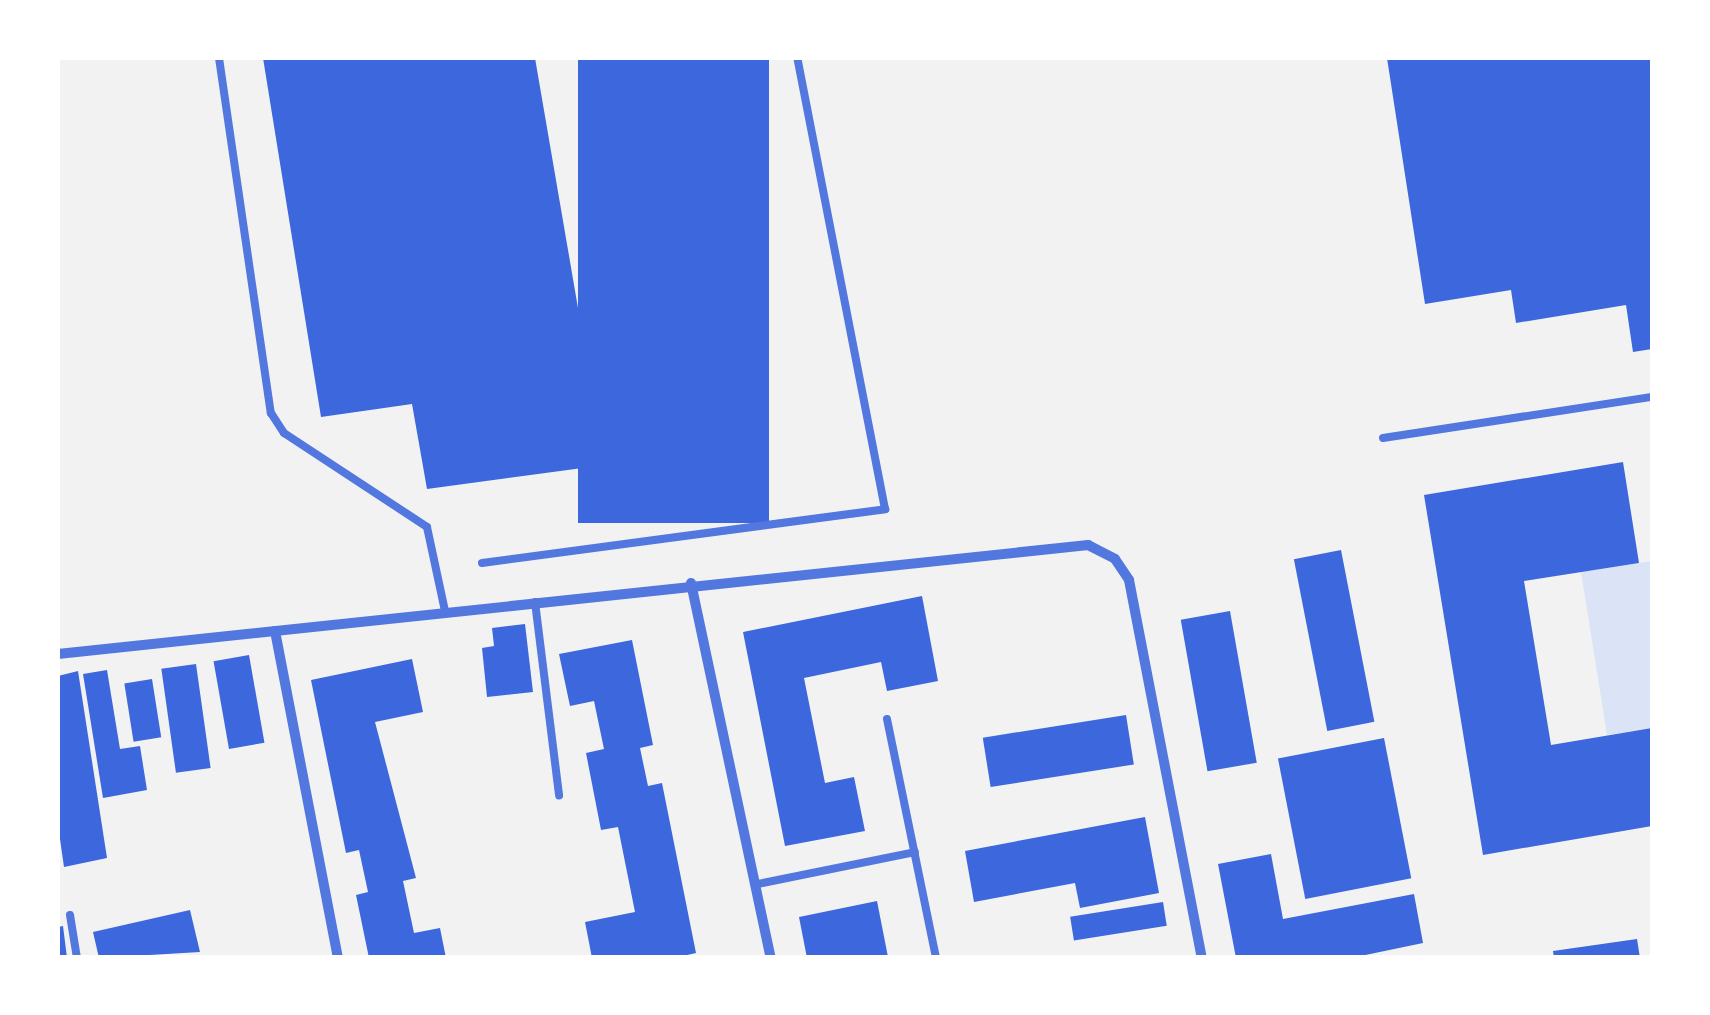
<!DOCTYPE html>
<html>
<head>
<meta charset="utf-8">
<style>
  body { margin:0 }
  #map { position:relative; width:1710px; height:1015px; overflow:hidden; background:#f2f2f2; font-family:"Asap Condensed",sans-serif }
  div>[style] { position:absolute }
  .green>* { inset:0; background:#dbe4f7 }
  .building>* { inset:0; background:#3d67dc; transform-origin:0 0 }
  .service>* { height:8px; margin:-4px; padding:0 4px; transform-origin:4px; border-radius:4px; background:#5277de }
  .minor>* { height:10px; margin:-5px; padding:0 5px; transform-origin:5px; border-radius:5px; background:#5277de }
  span { translate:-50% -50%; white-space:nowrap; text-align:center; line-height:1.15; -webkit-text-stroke:8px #fff; paint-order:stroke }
  .frame { position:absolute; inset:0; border:60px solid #fff; pointer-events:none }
</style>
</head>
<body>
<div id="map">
  <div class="green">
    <div style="clip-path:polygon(1652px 561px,1652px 728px,1607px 735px,1581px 572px)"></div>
  </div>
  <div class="building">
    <div style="clip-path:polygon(263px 58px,535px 58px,605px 465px,427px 489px,412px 404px,321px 417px)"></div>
    <div style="left:578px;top:58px;width:191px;height:465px"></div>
    <div style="clip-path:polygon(1387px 58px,1652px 58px,1652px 349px,1633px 352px,1626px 305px,1516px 323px,1511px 290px,1425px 304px)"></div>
    <div style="clip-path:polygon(1623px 462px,1639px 563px,1524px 581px,1551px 745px,1652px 728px,1652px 826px,1483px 855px,1424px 495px)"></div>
    <div style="left:1341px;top:550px;width:175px;height:48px;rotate:79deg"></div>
    <div style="clip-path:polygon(922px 596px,938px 681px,887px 691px,881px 662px,804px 678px,825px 783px,854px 777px,865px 831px,785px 846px,743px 632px)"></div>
    <div style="left:1230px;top:611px;width:154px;height:50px;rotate:80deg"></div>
    <div style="clip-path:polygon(525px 624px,533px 692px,487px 697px,482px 648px,494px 646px,492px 628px)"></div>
    <div style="clip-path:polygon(632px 640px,653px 745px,640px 748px,648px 786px,662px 783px,696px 953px,674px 958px,592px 958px,585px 922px,635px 912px,618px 827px,601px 830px,586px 753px,604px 749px,594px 701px,570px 706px,559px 654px)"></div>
    <div style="left:249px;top:655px;width:89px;height:36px;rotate:80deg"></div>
    <div style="clip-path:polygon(412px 659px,423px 712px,375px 722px,416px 878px,403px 881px,414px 933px,440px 928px,446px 958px,369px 958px,356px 895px,368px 892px,359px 850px,346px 853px,311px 680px)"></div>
    <div style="left:196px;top:664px;width:105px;height:35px;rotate:82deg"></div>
    <div style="clip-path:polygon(107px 670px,120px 749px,140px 746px,147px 790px,103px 798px,83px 674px)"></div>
    <div style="clip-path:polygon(78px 671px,107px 858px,64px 867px,58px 825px,58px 676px)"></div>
    <div style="left:152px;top:679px;width:59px;height:28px;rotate:81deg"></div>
    <div style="left:1126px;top:715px;width:50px;height:145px;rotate:81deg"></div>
    <div style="left:1384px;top:738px;width:143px;height:108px;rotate:79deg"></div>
    <div style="clip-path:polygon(1145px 817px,1159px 893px,1080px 908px,1075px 883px,974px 902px,965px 851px)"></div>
    <div style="clip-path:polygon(1271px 854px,1283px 919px,1414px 894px,1423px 943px,1351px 958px,1236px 958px,1218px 864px)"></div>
    <div style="clip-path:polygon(877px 901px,888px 957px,807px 958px,799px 917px)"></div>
    <div style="left:1163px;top:902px;width:24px;height:94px;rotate:81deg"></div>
    <div style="clip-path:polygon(190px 910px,200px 952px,99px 958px,93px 932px)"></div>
    <div style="clip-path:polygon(63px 926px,67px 958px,58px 958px,58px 927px)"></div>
    <div style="clip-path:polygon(1637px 939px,1640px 958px,1554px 958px,1553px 951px)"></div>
  </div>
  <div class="service">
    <div style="left:219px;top:58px;width:359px;rotate:81.7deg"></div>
    <div style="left:271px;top:413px;width:24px;rotate:57deg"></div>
    <div style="left:284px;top:433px;width:171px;rotate:33.3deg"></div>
    <div style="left:427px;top:527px;width:86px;rotate:77.9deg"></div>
    <div style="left:1383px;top:438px;width:272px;rotate:-8.7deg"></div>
    <div style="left:482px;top:563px;width:407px;rotate:-7.6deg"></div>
    <div style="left:885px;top:509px;width:460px;rotate:-101deg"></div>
    <div style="left:535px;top:602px;width:195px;rotate:82.9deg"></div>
    <div style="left:887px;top:719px;width:244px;rotate:78.4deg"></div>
    <div style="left:758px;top:884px;width:160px;rotate:-11.5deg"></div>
    <div style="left:70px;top:915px;width:44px;rotate:80.8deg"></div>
  </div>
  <div class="minor">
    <div style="left:691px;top:583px;width:383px;rotate:78deg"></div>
    <div style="left:275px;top:631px;width:333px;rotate:79.1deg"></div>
    <div style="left:58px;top:654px;width:1036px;rotate:-6.04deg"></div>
    <div style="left:1088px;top:545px;width:30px;rotate:27deg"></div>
    <div style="left:1115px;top:559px;width:25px;rotate:56deg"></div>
    <div style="left:1129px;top:580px;width:385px;rotate:79.1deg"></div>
  </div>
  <div class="frame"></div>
</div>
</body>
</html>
